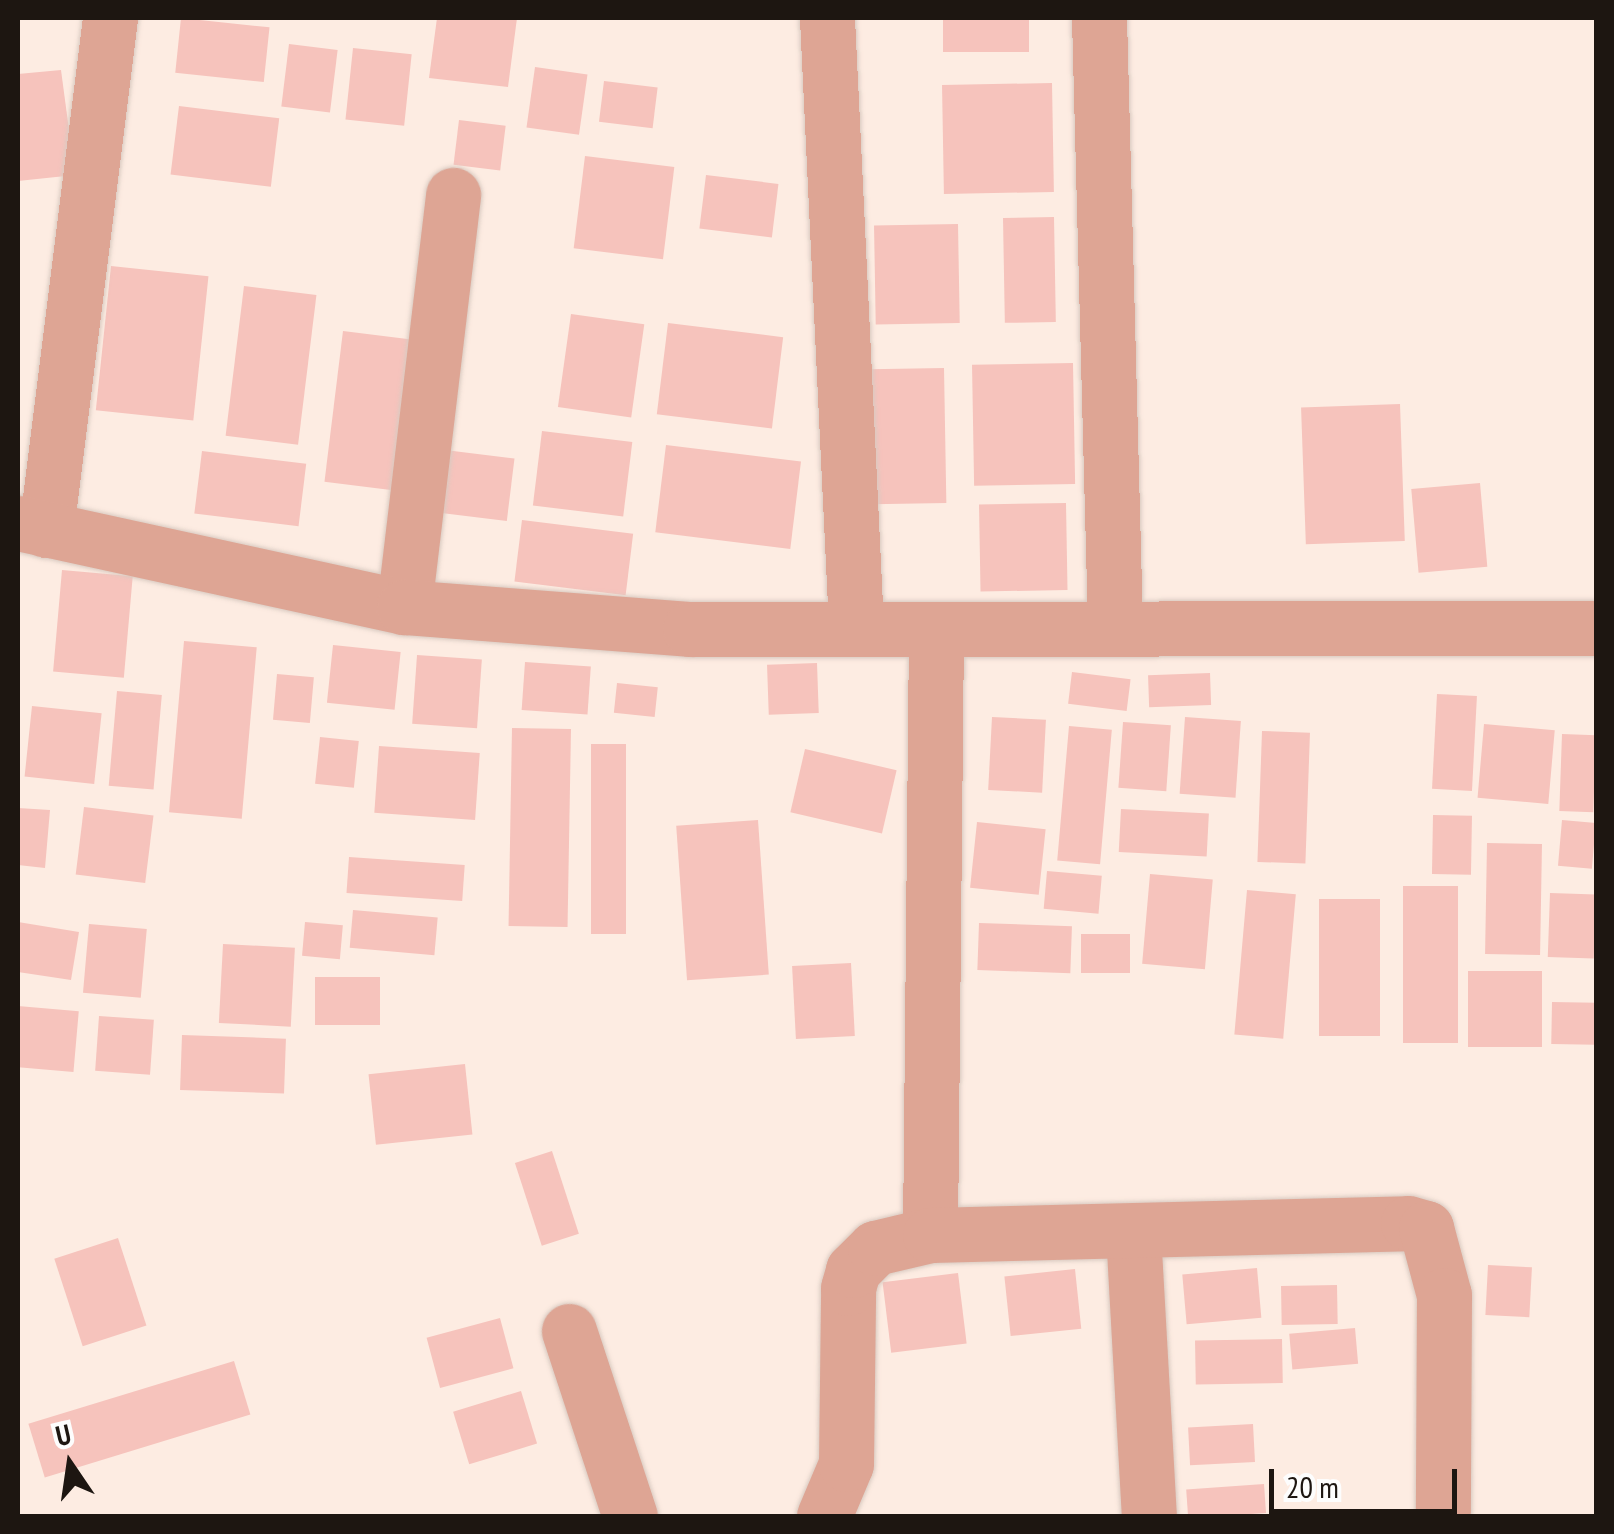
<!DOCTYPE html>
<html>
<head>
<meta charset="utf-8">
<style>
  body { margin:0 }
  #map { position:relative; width:1614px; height:1534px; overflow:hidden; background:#fdece2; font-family:"PT Sans Narrow",sans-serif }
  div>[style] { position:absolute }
  .building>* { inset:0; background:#f6c3bc; transform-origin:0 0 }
  .roads { filter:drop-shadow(0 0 2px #d9cac1) drop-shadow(0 0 2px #d9cac1) }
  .minor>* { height:55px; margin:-27.5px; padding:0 27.5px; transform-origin:27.5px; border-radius:27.5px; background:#dea594 }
  .tertiary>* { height:55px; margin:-27.5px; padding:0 27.5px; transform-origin:27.5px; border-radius:27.5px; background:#dea594 }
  span { translate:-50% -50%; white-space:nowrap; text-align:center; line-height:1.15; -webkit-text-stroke:8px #fdfdfd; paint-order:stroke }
  .frame { position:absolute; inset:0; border:20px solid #1d1611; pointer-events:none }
  .north { position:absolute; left:20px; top:1414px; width:100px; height:100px; -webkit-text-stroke:8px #fdfdfd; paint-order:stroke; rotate:347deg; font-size:28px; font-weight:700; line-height:40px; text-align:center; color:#1d1611 }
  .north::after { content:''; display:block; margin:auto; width:35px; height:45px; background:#1d1611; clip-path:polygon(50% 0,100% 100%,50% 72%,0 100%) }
  .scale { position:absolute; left:1269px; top:1469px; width:188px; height:45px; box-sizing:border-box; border:5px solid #1d1611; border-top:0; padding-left:12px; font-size:30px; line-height:35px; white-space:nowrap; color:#1d1611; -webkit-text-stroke:8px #fdfdfd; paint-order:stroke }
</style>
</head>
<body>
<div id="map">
  <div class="building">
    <div style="left:181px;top:18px;width:89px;height:55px;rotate:6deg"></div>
    <div style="clip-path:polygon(437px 18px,517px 18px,508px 87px,429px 78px)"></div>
    <div style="left:943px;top:18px;width:86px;height:34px"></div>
    <div style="left:289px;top:44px;width:49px;height:63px;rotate:7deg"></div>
    <div style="left:353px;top:48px;width:59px;height:72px;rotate:6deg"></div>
    <div style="left:535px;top:67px;width:53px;height:61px;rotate:8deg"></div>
    <div style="clip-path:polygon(61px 70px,75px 175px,18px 181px,18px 74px)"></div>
    <div style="left:604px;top:81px;width:54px;height:41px;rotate:7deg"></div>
    <div style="left:1052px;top:83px;width:109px;height:110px;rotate:89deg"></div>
    <div style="left:179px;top:106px;width:101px;height:69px;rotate:7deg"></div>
    <div style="left:459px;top:120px;width:47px;height:45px;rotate:7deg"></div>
    <div style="left:585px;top:156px;width:90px;height:93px;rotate:7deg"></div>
    <div style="left:706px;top:175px;width:73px;height:54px;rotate:7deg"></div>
    <div style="left:1054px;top:217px;width:105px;height:51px;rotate:89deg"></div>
    <div style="left:958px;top:224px;width:99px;height:84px;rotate:89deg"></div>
    <div style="left:111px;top:266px;width:98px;height:145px;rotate:6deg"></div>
    <div style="left:244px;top:286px;width:73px;height:151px;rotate:7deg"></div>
    <div style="left:571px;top:314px;width:74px;height:94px;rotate:8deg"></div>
    <div style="left:668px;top:323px;width:116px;height:92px;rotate:7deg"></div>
    <div style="left:343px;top:331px;width:79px;height:152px;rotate:7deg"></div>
    <div style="left:1073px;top:363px;width:121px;height:101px;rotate:89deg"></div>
    <div style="left:944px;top:368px;width:135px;height:89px;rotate:89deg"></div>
    <div style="left:1400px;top:404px;width:137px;height:99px;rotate:88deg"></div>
    <div style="left:542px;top:431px;width:91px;height:75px;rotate:7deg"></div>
    <div style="left:666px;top:445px;width:136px;height:88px;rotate:7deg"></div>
    <div style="left:445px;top:450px;width:70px;height:63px;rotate:7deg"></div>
    <div style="left:202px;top:451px;width:105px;height:63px;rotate:7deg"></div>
    <div style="left:1480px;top:483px;width:84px;height:69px;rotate:85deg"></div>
    <div style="left:1066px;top:503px;width:87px;height:87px;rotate:89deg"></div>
    <div style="left:522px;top:520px;width:112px;height:62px;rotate:7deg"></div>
    <div style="left:62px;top:570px;width:71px;height:102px;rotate:5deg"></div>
    <div style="left:184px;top:641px;width:73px;height:172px;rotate:5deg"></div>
    <div style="left:333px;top:645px;width:68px;height:58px;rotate:6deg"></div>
    <div style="left:417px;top:655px;width:65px;height:69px;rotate:4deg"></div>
    <div style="left:525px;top:662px;width:66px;height:48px;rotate:4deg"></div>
    <div style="left:817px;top:663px;width:50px;height:50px;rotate:88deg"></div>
    <div style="left:1072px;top:672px;width:59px;height:32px;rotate:7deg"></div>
    <div style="left:1210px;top:673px;width:32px;height:62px;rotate:88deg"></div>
    <div style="left:277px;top:674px;width:37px;height:46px;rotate:5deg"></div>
    <div style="left:617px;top:683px;width:41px;height:30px;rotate:6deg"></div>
    <div style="left:117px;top:691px;width:45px;height:95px;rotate:5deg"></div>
    <div style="left:1437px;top:694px;width:40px;height:95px;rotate:3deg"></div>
    <div style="left:32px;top:706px;width:70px;height:71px;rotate:6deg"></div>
    <div style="left:992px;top:717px;width:54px;height:73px;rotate:3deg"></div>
    <div style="left:1185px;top:717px;width:56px;height:77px;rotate:4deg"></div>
    <div style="left:1123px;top:722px;width:48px;height:66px;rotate:4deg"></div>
    <div style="left:1484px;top:724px;width:71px;height:74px;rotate:5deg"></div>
    <div style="left:1069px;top:726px;width:43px;height:135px;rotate:5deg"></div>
    <div style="left:512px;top:728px;width:59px;height:198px;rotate:1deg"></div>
    <div style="left:1262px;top:731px;width:48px;height:131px;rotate:2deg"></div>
    <div style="left:1562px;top:734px;width:34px;height:77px;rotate:2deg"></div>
    <div style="left:320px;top:737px;width:39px;height:47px;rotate:6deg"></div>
    <div style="left:591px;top:744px;width:35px;height:190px"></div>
    <div style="left:379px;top:746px;width:101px;height:67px;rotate:4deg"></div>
    <div style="left:805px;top:749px;width:94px;height:65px;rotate:13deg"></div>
    <div style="left:84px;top:807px;width:70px;height:68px;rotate:7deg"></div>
    <div style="clip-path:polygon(18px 808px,50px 810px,45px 868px,18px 865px)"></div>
    <div style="left:1121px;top:809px;width:88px;height:43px;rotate:3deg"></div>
    <div style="left:1433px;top:815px;width:39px;height:59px;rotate:1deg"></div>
    <div style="left:758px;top:820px;width:155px;height:82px;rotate:86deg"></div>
    <div style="left:1562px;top:820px;width:34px;height:46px;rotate:5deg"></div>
    <div style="left:977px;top:822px;width:69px;height:66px;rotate:6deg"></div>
    <div style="left:1487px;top:843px;width:55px;height:111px;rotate:1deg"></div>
    <div style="left:349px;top:857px;width:116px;height:36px;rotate:4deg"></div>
    <div style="left:1047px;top:871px;width:55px;height:38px;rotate:5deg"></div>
    <div style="left:1150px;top:874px;width:63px;height:90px;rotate:5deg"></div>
    <div style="left:1403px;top:886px;width:55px;height:157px"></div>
    <div style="left:1247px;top:890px;width:49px;height:145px;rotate:5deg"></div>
    <div style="left:1550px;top:893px;width:46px;height:64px;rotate:2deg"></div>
    <div style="left:1380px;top:899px;width:137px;height:61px;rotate:90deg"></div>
    <div style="left:353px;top:910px;width:85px;height:38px;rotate:5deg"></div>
    <div style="clip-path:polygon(18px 922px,79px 932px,71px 980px,18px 972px)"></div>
    <div style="left:305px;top:922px;width:38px;height:34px;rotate:5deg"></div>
    <div style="left:979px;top:923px;width:93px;height:47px;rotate:2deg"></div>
    <div style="left:89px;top:924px;width:58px;height:69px;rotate:5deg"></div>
    <div style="left:1081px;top:934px;width:49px;height:39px"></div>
    <div style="left:223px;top:944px;width:72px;height:79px;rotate:3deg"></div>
    <div style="left:851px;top:963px;width:73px;height:59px;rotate:87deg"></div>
    <div style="left:1468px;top:971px;width:74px;height:76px"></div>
    <div style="left:315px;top:977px;width:65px;height:48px"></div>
    <div style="left:1552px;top:1002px;width:44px;height:42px;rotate:1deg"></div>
    <div style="left:18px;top:1006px;width:61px;height:61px;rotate:5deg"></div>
    <div style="left:99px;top:1016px;width:55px;height:55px;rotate:4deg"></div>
    <div style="left:182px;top:1035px;width:104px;height:55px;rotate:2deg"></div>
    <div style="left:465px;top:1064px;width:71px;height:97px;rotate:84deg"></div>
    <div style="left:552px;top:1151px;width:87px;height:39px;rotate:72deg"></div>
    <div style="left:118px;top:1238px;width:92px;height:67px;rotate:72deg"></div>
    <div style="left:1488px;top:1265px;width:44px;height:50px;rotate:3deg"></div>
    <div style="left:1257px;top:1268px;width:50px;height:75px;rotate:85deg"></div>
    <div style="left:1075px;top:1269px;width:60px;height:71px;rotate:84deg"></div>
    <div style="left:958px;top:1273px;width:71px;height:76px;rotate:83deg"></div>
    <div style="left:1337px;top:1285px;width:39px;height:56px;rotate:89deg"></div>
    <div style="left:500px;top:1318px;width:52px;height:76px;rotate:75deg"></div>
    <div style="left:1355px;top:1328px;width:36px;height:66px;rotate:85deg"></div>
    <div style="left:1282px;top:1339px;width:44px;height:87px;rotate:89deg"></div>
    <div style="left:234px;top:1361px;width:56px;height:215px;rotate:73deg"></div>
    <div style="left:521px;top:1391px;width:55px;height:71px;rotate:73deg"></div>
    <div style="left:1253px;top:1424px;width:38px;height:65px;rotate:87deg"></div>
    <div style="left:1264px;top:1484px;width:29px;height:78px;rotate:86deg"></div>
  </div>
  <div class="roads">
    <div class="minor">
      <div style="left:827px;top:18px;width:609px;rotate:87.27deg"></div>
      <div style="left:1099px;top:18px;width:606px;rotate:88.49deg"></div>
      <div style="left:46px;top:530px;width:516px;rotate:-82.87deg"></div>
      <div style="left:404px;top:607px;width:415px;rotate:-83.2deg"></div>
      <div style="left:1133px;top:1232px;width:284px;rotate:86.8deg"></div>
      <div style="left:930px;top:1235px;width:605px;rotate:-89.43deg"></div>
      <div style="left:569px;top:1331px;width:195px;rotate:71.8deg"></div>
      <div style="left:824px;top:1516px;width:56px;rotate:-67.1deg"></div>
      <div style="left:846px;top:1464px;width:176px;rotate:-89.3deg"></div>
      <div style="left:848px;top:1288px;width:19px;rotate:-74deg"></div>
      <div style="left:853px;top:1270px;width:31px;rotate:-45deg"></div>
      <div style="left:875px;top:1248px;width:57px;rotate:-13.3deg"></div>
      <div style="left:930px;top:1235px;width:478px;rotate:-1.4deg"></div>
      <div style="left:1408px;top:1223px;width:19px;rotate:16deg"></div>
      <div style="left:1426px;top:1228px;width:69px;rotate:75deg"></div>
      <div style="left:1444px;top:1295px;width:216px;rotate:90.3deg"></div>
    </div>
    <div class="tertiary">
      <div style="left:18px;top:523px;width:395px;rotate:12.3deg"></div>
      <div style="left:404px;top:607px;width:287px;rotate:4.4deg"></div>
      <div style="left:690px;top:629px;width:906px;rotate:-0.06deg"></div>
    </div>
  </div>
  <div class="frame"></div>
  <div class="north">U</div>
  <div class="scale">20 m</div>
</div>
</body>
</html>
